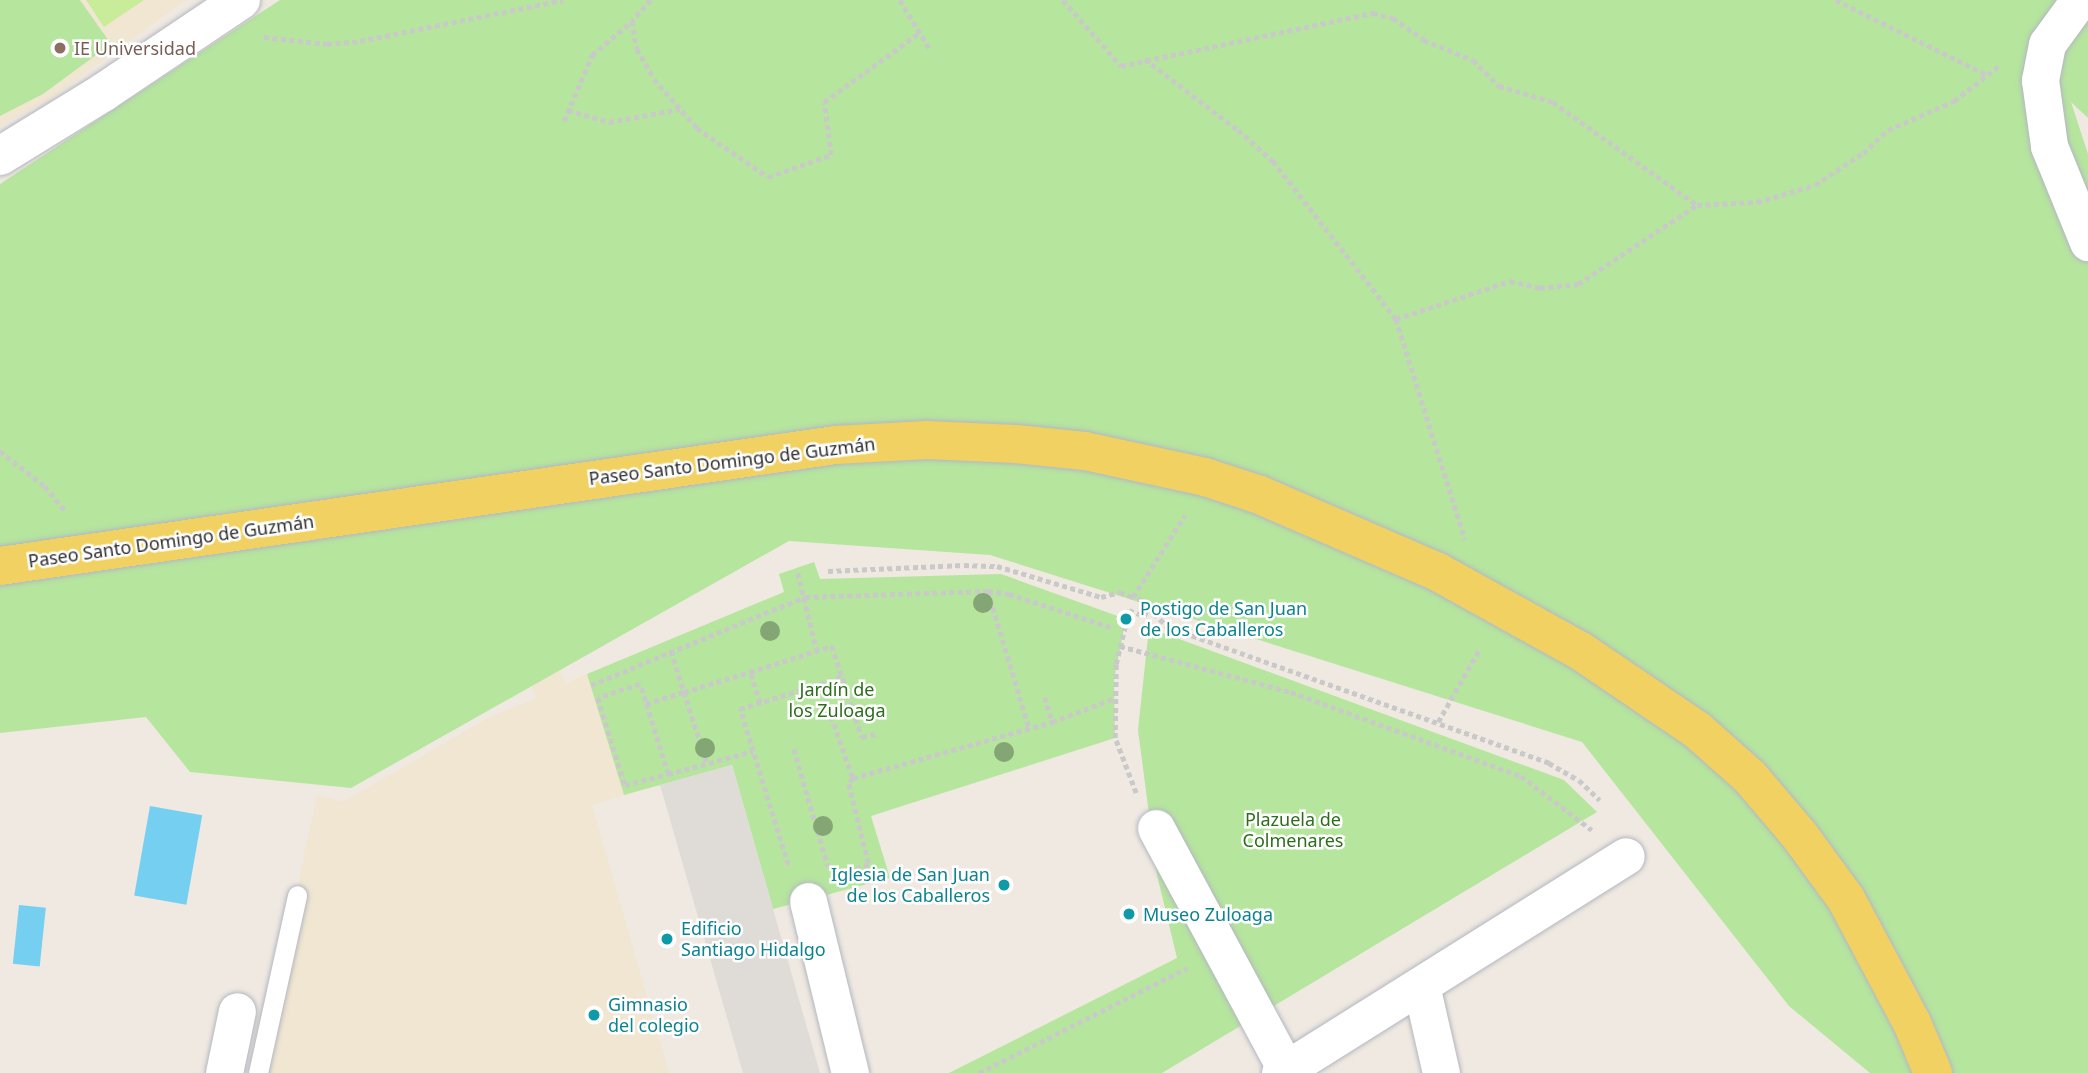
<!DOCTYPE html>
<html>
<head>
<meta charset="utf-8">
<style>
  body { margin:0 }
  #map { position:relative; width:2088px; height:1073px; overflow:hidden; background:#efe9e1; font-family:"Noto Sans",sans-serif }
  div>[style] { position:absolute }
  .education>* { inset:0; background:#f0e6d1 }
  .green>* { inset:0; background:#b6e59e }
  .pitch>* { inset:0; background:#c9ec9a }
  .plaza>* { inset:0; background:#dfdcd8 }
  .water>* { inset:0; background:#75cff0; transform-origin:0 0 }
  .path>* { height:4.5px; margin-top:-2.25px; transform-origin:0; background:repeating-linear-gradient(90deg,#c9c9c9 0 5px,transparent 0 8.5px) }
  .roads { filter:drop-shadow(0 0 2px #b4b7c1) drop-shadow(0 0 2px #b4b7c1) }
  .lane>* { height:19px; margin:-9.5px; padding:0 9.5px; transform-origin:9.5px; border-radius:9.5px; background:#fff }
  .street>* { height:37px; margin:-18.5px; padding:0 18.5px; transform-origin:18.5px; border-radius:18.5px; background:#fff }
  .secondary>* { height:38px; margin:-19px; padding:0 19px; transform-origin:19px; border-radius:19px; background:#fff }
  .primary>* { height:38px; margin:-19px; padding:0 19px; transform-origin:19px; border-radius:19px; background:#f2d163 }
  .trees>* { width:20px; height:20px; margin:-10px; border-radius:50%; background:#84a574 }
  .dots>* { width:19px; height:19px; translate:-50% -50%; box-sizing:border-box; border:4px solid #fff; border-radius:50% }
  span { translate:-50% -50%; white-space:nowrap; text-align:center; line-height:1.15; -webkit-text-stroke:5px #fff; paint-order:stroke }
  .education-label { font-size:18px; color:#785e54 }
  .left { translate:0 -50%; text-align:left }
  .street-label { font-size:18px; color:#2e2e2e }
  .culture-label { font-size:18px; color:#0d838f }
  .right { translate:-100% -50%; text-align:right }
  .park-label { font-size:18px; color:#2c6e1b }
</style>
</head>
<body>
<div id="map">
  <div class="education">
    <div style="clip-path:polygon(0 0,186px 0,54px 96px,0 126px)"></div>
    <div style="clip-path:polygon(558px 667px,566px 684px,587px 674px,624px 795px,592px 805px,669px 1073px,258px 1073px,317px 795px,343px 802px,488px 718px,536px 698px,529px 679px)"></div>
  </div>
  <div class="green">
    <div style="clip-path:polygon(0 0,80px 0,111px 44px,43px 94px,0 116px)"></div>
    <div style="clip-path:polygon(280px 0,2088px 0,2088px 118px,2071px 102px,2088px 154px,2088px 1073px,1870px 1073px,1789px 1006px,1582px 742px,990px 555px,789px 541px,351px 788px,190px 772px,146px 717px,0 733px,0 184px)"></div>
    <div style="clip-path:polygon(814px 562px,820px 579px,1001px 574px,1126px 619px,1114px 679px,1115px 738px,871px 816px,890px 878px,773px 909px,732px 765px,624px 795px,587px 674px,784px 592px,779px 574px)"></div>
    <div style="clip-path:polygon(1149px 628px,1564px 780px,1597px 812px,1162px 1073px,949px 1073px,1177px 958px,1157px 875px,1138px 730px)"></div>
  </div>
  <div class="pitch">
    <div style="clip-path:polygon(86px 0,144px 0,104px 27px)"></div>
  </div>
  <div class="plaza">
    <div style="clip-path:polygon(732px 765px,773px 909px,820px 1073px,743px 1073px,660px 785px)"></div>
  </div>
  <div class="water">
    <div style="left:150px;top:806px;width:53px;height:91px;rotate:10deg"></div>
    <div style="left:19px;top:905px;width:27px;height:59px;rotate:6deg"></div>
  </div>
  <div class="path">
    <div style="left:651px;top:0;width:28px;rotate:132deg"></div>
    <div style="left:632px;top:21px;width:28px;rotate:80deg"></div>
    <div style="left:637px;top:49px;width:34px;rotate:60deg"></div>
    <div style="left:654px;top:79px;width:65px;rotate:48.7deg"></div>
    <div style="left:697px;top:128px;width:86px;rotate:34.6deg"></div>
    <div style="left:768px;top:177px;width:67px;rotate:-19.2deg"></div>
    <div style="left:831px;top:155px;width:53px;rotate:-97.5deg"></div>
    <div style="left:824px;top:102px;width:117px;rotate:-36deg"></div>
    <div style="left:900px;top:0;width:60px;rotate:58.7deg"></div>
    <div style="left:1063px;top:0;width:88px;rotate:48.7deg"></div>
    <div style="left:1121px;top:66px;width:258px;rotate:-11.9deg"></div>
    <div style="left:1373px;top:13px;width:21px;rotate:14deg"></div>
    <div style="left:1393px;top:18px;width:38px;rotate:35deg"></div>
    <div style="left:1424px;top:40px;width:53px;rotate:22.2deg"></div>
    <div style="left:1473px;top:60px;width:37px;rotate:45deg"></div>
    <div style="left:1499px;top:86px;width:56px;rotate:16.5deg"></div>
    <div style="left:1553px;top:102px;width:177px;rotate:35.6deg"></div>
    <div style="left:1697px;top:205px;width:60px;rotate:-2.9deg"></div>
    <div style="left:1757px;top:202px;width:60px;rotate:-16.3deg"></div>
    <div style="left:1815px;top:185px;width:58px;rotate:-33.7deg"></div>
    <div style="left:1863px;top:153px;width:34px;rotate:-43deg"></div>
    <div style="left:1888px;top:130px;width:72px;rotate:-23.7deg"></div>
    <div style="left:1954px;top:101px;width:58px;rotate:-38deg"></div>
    <div style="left:1836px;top:0;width:169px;rotate:26.4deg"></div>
    <div style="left:264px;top:37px;width:63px;rotate:6.3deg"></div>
    <div style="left:327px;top:44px;width:33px;rotate:-5deg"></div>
    <div style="left:360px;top:41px;width:207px;rotate:-11.4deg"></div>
    <div style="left:1145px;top:59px;width:117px;rotate:37.4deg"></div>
    <div style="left:1238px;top:130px;width:47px;rotate:41.5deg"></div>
    <div style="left:1273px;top:161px;width:200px;rotate:52.1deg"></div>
    <div style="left:1396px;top:319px;width:120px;rotate:-18.4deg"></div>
    <div style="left:1510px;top:281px;width:31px;rotate:13deg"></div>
    <div style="left:1540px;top:288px;width:38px;rotate:-6deg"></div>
    <div style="left:1578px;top:284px;width:143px;rotate:-33.6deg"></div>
    <div style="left:568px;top:110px;width:43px;rotate:16.3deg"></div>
    <div style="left:609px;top:122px;width:72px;rotate:-10.4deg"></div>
    <div style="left:564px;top:121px;width:72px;rotate:-67deg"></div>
    <div style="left:592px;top:55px;width:51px;rotate:-40.2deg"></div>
    <div style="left:1396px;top:319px;width:231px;rotate:72.6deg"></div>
    <div style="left:0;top:451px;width:57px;rotate:37.9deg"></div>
    <div style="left:45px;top:486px;width:33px;rotate:51deg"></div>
    <div style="left:828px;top:571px;width:136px;rotate:-2.5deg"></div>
    <div style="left:964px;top:565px;width:33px;rotate:2deg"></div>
    <div style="left:997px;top:566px;width:109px;rotate:16.6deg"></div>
    <div style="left:1101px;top:597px;width:20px;rotate:-15deg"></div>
    <div style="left:1120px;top:592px;width:14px;rotate:21deg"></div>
    <div style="left:798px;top:573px;width:80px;rotate:76.3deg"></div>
    <div style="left:988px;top:591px;width:143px;rotate:73.3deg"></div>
    <div style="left:1148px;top:607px;width:28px;rotate:45deg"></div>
    <div style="left:1168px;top:627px;width:405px;rotate:19.6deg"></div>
    <div style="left:1549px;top:763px;width:34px;rotate:30deg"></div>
    <div style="left:1579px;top:780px;width:29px;rotate:44deg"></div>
    <div style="left:1120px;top:646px;width:177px;rotate:15.1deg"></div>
    <div style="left:1291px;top:692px;width:245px;rotate:20.1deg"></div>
    <div style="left:1521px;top:776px;width:89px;rotate:37.3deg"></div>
    <div style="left:671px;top:651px;width:43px;rotate:72.4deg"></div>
    <div style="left:684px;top:692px;width:69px;rotate:-16.9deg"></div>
    <div style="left:820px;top:684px;width:23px;rotate:-18deg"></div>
    <div style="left:591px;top:685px;width:231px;rotate:-22.4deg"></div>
    <div style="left:805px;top:597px;width:183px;rotate:-1.9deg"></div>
    <div style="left:988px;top:591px;width:21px;rotate:8deg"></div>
    <div style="left:1009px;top:594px;width:109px;rotate:18.1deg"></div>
    <div style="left:1045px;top:697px;width:26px;rotate:74deg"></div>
    <div style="left:760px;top:703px;width:33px;rotate:-108deg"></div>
    <div style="left:750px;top:672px;width:86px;rotate:-17.6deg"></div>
    <div style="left:832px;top:646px;width:96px;rotate:71.8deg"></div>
    <div style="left:862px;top:737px;width:14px;rotate:-12deg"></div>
    <div style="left:646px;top:704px;width:40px;rotate:-18deg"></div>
    <div style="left:684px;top:692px;width:75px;rotate:72.1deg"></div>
    <div style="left:1438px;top:722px;width:83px;rotate:-60.3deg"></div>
    <div style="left:794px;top:749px;width:122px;rotate:73.8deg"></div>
    <div style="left:668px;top:774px;width:94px;rotate:-107.3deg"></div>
    <div style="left:640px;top:684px;width:44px;rotate:161.6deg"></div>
    <div style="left:598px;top:698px;width:91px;rotate:72.8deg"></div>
    <div style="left:625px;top:785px;width:44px;rotate:-14.3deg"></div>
    <div style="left:668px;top:774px;width:88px;rotate:-15.1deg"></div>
    <div style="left:853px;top:778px;width:207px;rotate:-15.7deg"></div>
    <div style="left:1052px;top:722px;width:65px;rotate:-20.7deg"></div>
    <div style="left:1136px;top:793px;width:59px;rotate:-110.9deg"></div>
    <div style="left:1115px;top:738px;width:74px;rotate:-89.2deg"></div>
    <div style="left:1116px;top:664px;width:56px;rotate:-76.5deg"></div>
    <div style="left:1129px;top:610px;width:16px;rotate:22deg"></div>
    <div style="left:1144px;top:616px;width:13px;rotate:-63deg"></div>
    <div style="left:1150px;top:604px;width:18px;rotate:-158deg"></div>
    <div style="left:1133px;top:597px;width:97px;rotate:-57.6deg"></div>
    <div style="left:788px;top:865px;width:163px;rotate:-107.1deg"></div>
    <div style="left:740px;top:709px;width:84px;rotate:-17.4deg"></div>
    <div style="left:820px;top:684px;width:100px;rotate:70.7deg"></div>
    <div style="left:853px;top:778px;width:7px;rotate:124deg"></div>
    <div style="left:849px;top:784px;width:83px;rotate:76.1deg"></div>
    <div style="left:869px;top:865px;width:30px;rotate:163deg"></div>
    <div style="left:979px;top:1073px;width:233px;rotate:-26.8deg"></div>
  </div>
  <div class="roads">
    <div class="lane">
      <div style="left:258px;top:1073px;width:182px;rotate:-77.6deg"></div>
    </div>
    <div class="street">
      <div style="left:2079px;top:0;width:54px;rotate:126deg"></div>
      <div style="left:2047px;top:44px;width:37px;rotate:101deg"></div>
      <div style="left:2040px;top:80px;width:67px;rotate:82.2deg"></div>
      <div style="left:2049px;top:146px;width:104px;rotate:67.9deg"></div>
      <div style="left:1156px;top:828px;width:274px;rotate:61.7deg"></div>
      <div style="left:808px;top:901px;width:177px;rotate:76.3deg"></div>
      <div style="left:1421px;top:985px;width:90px;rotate:77.2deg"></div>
      <div style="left:224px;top:1073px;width:63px;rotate:-78.2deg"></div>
      <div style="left:1280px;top:1073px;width:408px;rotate:-32.1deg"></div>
    </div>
    <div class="secondary">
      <div style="left:0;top:156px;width:122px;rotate:-31.6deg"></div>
      <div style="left:104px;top:92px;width:165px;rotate:-33.9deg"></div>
    </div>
    <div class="primary">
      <div style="left:0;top:566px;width:845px;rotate:-8.24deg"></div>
      <div style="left:836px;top:445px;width:91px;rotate:-3.1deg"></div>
      <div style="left:927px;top:440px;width:89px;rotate:2.6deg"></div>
      <div style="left:1016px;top:444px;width:69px;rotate:5.8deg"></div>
      <div style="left:1085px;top:451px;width:123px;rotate:12.2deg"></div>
      <div style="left:1205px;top:477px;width:58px;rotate:18.1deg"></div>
      <div style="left:1260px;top:495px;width:194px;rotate:23.4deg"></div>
      <div style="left:1438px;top:572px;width:161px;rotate:29deg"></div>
      <div style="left:1579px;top:650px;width:143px;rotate:34.1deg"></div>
      <div style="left:1697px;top:730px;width:71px;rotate:41.6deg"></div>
      <div style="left:1750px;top:777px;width:77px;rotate:49.7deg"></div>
      <div style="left:1800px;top:836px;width:78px;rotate:53.9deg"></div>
      <div style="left:1846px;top:899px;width:140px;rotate:62deg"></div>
      <div style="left:1912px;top:1023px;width:54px;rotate:67.2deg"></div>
    </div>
  </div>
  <div class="trees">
    <div style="left:983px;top:603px"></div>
    <div style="left:770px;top:631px"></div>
    <div style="left:705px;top:748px"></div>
    <div style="left:1004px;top:752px"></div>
    <div style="left:823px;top:826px"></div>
  </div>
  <div class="dots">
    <div style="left:60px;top:48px;background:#8d6e63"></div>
    <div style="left:1126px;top:619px;background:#0f9aa8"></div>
    <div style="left:1004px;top:885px;background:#0f9aa8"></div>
    <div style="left:1129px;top:914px;background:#0f9aa8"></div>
    <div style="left:667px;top:939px;background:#0f9aa8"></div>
    <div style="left:594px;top:1015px;background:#0f9aa8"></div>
  </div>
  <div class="education-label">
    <span class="left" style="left:74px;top:48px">IE Universidad</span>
  </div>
  <div class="street-label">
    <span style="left:732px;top:461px;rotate:-7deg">Paseo Santo Domingo de Guzmán</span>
    <span style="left:171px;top:541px;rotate:-8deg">Paseo Santo Domingo de Guzmán</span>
  </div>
  <div class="culture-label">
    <span class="left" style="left:1140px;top:619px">Postigo de San Juan<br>de los Caballeros</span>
    <span class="right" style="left:990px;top:885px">Iglesia de San Juan<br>de los Caballeros</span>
    <span class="left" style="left:1143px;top:914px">Museo Zuloaga</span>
    <span class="left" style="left:681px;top:939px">Edificio<br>Santiago Hidalgo</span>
    <span class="left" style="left:608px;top:1015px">Gimnasio<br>del colegio</span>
  </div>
  <div class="park-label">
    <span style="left:837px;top:700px">Jardín de<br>los Zuloaga</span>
    <span style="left:1293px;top:830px">Plazuela de<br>Colmenares</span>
  </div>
</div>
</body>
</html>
